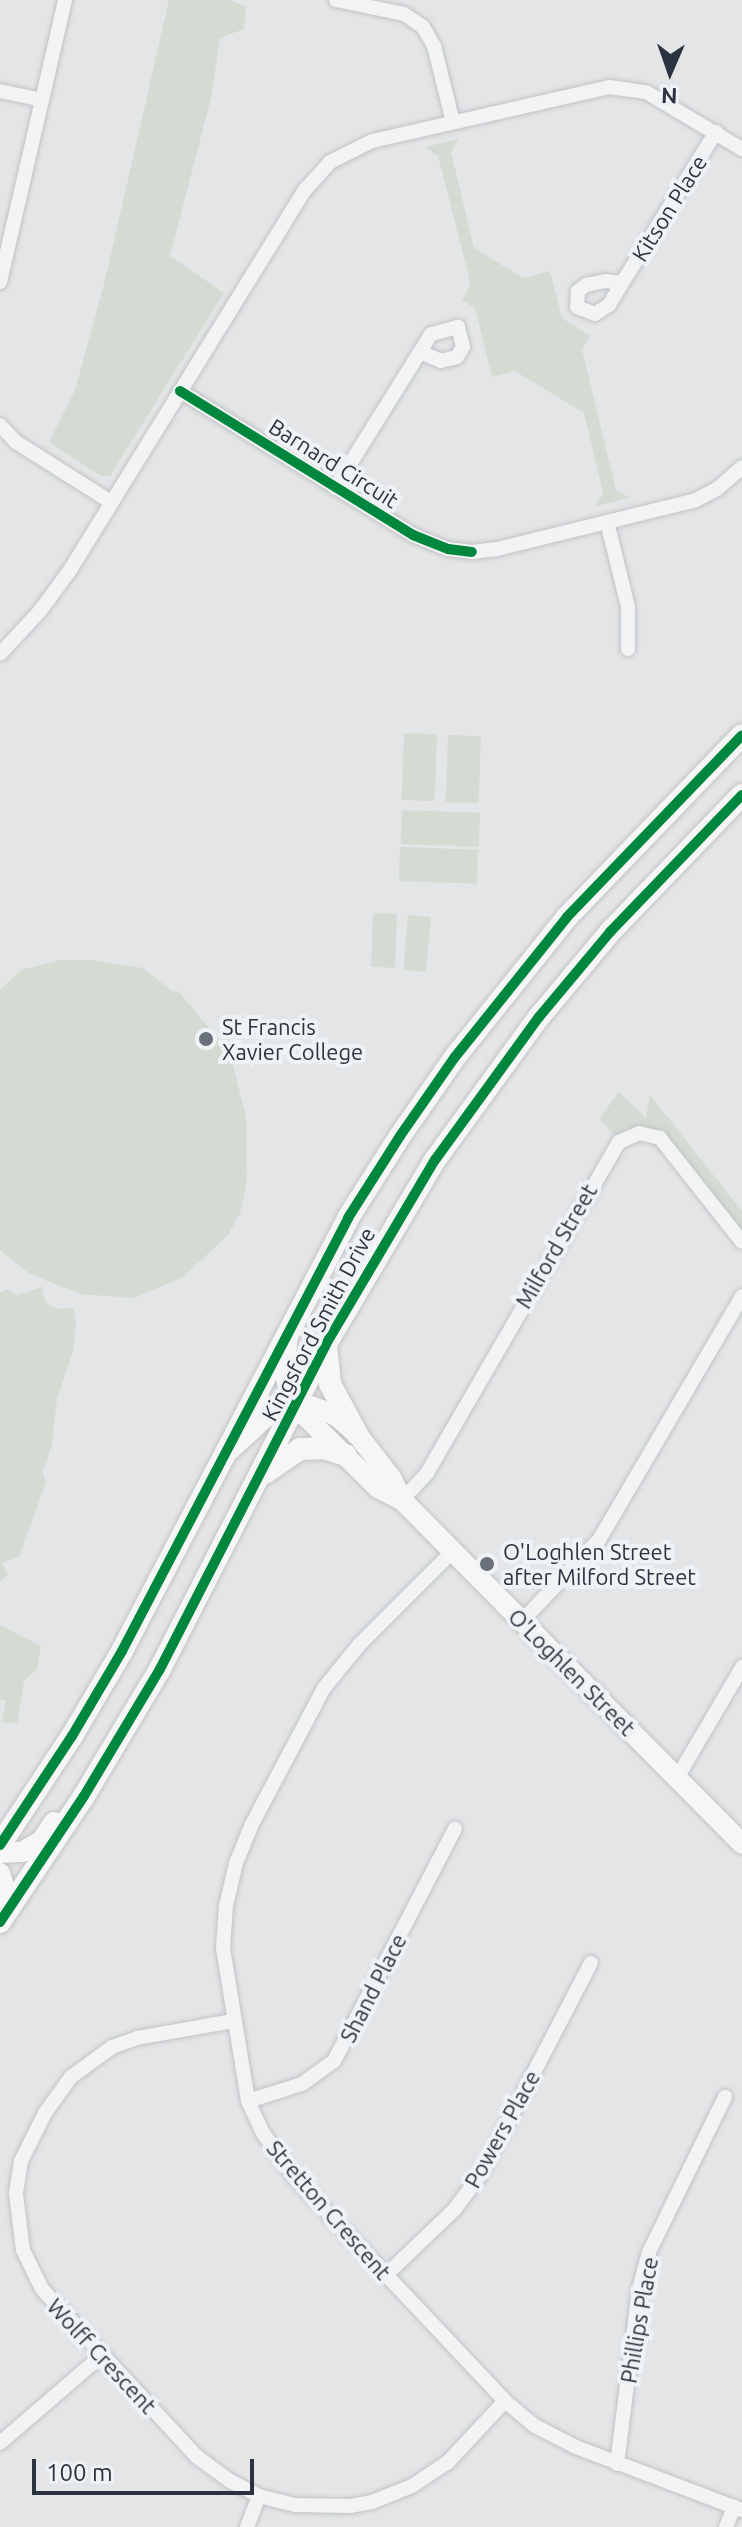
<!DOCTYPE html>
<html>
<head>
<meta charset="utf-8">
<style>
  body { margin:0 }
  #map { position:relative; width:742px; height:2527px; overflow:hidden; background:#e3e5e7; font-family:Ubuntu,sans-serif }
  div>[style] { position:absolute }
  .green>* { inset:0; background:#d4dbd3; transform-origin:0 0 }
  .roads { filter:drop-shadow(0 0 2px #c1c3c5) drop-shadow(0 0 2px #c1c3c5) }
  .street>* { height:14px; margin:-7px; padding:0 7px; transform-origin:7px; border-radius:7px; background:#f1f3f4 }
  .secondary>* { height:20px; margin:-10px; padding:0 10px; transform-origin:10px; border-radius:10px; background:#f6f6f6 }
  .primary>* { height:22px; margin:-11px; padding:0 11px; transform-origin:11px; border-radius:11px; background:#f6f6f6 }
  .cycleway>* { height:10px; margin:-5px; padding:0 5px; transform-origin:5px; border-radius:5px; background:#00873e }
  .dots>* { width:22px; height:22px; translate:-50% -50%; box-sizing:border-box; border:4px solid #f0f3f6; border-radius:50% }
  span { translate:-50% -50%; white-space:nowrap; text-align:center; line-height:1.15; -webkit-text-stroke:8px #f0f3f6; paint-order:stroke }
  .street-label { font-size:22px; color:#2a333f }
  .poi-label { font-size:22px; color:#2a333f }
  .left { translate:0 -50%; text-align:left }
  .north { position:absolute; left:630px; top:32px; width:80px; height:80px; -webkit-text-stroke:6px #f0f3f6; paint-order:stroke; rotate:182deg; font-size:22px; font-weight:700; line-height:32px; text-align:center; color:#2a333f }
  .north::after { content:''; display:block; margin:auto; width:28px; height:36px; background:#2a333f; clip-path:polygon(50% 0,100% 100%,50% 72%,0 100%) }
  .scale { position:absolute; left:32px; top:2459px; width:222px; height:36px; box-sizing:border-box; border:4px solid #2a333f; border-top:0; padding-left:10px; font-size:24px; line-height:28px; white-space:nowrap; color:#2a333f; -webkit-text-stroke:6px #f0f3f6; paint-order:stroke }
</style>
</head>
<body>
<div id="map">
  <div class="green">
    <div style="clip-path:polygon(169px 0,230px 0,246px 7px,244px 29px,220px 38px,211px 98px,170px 256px,224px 293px,110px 476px,101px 476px,49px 442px,75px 390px,105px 280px)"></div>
    <div style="clip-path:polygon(459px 139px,451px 152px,474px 248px,523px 278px,550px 271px,562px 318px,590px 336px,582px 349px,616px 490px,630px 498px,595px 506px,603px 493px,584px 413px,515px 371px,492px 377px,475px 308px,462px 300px,470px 286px,468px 273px,438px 156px,425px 147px)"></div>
    <div style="left:404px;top:733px;width:33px;height:67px;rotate:2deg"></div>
    <div style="left:448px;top:735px;width:33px;height:67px;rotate:2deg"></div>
    <div style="left:402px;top:810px;width:78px;height:34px;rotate:2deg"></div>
    <div style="left:400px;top:847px;width:78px;height:34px;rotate:2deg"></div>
    <div style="left:373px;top:913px;width:24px;height:54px;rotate:2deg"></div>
    <div style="left:408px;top:915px;width:23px;height:55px;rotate:5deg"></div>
    <div style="clip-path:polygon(61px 960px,90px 960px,143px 968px,173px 992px,178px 991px,230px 1053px,246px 1117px,247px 1181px,240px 1213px,228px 1235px,183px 1277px,134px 1298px,80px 1294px,30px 1274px,0 1250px,0 990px,21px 970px)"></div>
    <div style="clip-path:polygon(619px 1092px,646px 1118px,650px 1095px,742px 1211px,742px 1250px,673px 1150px,648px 1130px,626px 1128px,615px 1136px,599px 1119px)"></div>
    <div style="clip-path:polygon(42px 1287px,45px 1302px,56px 1309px,73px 1307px,76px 1321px,73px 1351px,57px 1399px,52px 1444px,43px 1472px,46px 1482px,19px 1557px,2px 1563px,8px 1575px,0 1581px,0 1293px,8px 1289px,17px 1295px)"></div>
    <div style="clip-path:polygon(0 1625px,41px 1646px,37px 1669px,24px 1681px,17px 1723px,2px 1722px,6px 1700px,0 1699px)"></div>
  </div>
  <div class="roads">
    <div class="street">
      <div style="left:336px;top:0;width:69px;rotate:11.6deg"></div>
      <div style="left:404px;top:14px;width:23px;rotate:34deg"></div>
      <div style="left:423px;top:27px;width:22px;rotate:60deg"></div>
      <div style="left:434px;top:46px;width:78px;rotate:76deg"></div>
      <div style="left:0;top:91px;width:43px;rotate:12.1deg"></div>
      <div style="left:42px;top:100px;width:103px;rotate:-77deg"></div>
      <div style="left:0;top:282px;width:187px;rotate:-77deg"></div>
      <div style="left:622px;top:283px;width:17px;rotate:-173deg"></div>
      <div style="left:605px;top:281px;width:19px;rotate:168deg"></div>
      <div style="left:586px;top:285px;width:10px;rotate:143deg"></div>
      <div style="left:578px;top:291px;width:16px;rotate:94deg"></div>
      <div style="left:577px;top:307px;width:19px;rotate:21deg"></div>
      <div style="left:595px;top:314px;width:17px;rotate:-33deg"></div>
      <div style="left:609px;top:305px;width:26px;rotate:-59deg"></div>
      <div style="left:622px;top:283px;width:178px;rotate:-58.1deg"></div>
      <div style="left:180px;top:391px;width:274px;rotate:31.7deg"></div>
      <div style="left:413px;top:535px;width:38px;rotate:22deg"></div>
      <div style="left:448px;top:549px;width:24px;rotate:7deg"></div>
      <div style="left:472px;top:552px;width:25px;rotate:-7deg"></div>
      <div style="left:497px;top:549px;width:205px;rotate:-13.8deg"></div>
      <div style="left:696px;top:500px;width:24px;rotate:-28deg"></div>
      <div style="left:717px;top:489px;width:33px;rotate:-41deg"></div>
      <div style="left:0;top:425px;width:23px;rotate:47deg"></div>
      <div style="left:16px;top:442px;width:112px;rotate:32.3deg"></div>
      <div style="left:335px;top:488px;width:160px;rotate:-58deg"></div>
      <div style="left:420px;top:352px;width:23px;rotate:23deg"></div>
      <div style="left:441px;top:361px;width:16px;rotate:-14deg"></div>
      <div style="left:457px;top:357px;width:12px;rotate:-59deg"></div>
      <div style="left:463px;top:347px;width:21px;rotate:-104deg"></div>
      <div style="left:458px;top:327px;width:28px;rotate:165deg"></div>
      <div style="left:431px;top:334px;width:21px;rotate:121deg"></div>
      <div style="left:607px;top:522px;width:88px;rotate:76.1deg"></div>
      <div style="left:628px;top:607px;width:42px;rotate:90deg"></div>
      <div style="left:0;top:654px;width:59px;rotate:-47.1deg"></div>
      <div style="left:40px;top:611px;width:51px;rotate:-53.8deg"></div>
      <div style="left:70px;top:570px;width:447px;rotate:-58.3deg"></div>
      <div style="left:305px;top:190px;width:38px;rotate:-48deg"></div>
      <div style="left:330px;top:162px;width:47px;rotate:-26.6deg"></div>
      <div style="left:372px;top:141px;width:243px;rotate:-12.8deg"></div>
      <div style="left:609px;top:87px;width:37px;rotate:8deg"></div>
      <div style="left:646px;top:92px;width:112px;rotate:30.7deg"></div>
      <div style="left:402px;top:1500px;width:37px;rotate:-47deg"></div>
      <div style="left:427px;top:1473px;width:383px;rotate:-59.9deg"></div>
      <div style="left:619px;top:1142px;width:22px;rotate:-24deg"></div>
      <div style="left:639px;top:1133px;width:22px;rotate:13deg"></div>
      <div style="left:660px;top:1138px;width:132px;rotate:51.7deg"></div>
      <div style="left:453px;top:1551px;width:133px;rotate:135deg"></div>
      <div style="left:359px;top:1645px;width:55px;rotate:129.1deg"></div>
      <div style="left:324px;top:1688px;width:154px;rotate:117.9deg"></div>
      <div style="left:252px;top:1824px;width:42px;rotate:112.3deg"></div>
      <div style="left:236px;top:1863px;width:44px;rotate:103.1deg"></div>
      <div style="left:226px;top:1906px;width:42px;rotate:94.1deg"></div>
      <div style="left:223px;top:1948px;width:155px;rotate:80.7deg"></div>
      <div style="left:248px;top:2101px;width:35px;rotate:65deg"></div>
      <div style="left:263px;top:2133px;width:54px;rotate:54.8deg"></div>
      <div style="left:294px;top:2177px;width:308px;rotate:46.7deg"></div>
      <div style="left:505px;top:2401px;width:39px;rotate:40deg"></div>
      <div style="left:535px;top:2426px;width:46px;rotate:27.1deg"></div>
      <div style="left:576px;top:2447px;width:178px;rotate:20.8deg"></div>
      <div style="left:522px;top:1621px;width:112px;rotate:-46.5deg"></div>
      <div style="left:599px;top:1540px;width:283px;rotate:-59.6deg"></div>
      <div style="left:677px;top:1778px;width:129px;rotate:-59.6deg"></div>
      <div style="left:233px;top:2021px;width:97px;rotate:170deg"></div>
      <div style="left:137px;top:2038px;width:27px;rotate:160deg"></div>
      <div style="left:112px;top:2047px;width:51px;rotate:143.8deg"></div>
      <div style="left:71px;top:2077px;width:44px;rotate:125.8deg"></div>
      <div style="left:45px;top:2113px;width:54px;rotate:116.6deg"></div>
      <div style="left:21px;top:2161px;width:33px;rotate:99deg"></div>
      <div style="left:16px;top:2194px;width:56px;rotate:82.9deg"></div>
      <div style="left:23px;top:2250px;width:43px;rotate:64deg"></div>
      <div style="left:42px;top:2289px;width:227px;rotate:47.3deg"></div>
      <div style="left:196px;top:2456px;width:42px;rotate:36.3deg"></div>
      <div style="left:230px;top:2481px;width:33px;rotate:27deg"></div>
      <div style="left:259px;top:2496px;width:37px;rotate:14deg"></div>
      <div style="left:295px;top:2505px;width:55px;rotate:1deg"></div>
      <div style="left:350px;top:2506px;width:22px;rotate:-10deg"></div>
      <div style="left:372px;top:2502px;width:43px;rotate:-21.8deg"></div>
      <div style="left:412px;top:2486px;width:43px;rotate:-33.7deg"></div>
      <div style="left:448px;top:2462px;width:83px;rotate:-46.9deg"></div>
      <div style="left:248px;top:2101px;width:57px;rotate:-17.5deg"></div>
      <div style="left:302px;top:2084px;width:39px;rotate:-36deg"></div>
      <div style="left:334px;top:2061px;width:262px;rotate:-62.5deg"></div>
      <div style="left:386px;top:2275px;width:94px;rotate:-43.7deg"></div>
      <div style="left:454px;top:2210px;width:45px;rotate:-53.1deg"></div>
      <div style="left:481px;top:2174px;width:238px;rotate:-62.5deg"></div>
      <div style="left:0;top:2443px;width:133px;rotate:-40.7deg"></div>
      <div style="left:617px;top:2464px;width:176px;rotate:-82.8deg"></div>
      <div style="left:639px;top:2289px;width:38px;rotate:-75deg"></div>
      <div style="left:649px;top:2252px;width:173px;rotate:-63.9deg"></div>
      <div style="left:247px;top:2527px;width:33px;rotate:-69deg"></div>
      <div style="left:726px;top:2527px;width:22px;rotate:-68deg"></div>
    </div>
    <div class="secondary">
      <div style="left:288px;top:1333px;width:38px;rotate:95deg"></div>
      <div style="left:285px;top:1371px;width:20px;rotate:81deg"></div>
      <div style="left:288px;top:1391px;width:32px;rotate:55deg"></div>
      <div style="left:306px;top:1417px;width:101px;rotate:44.6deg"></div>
      <div style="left:378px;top:1488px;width:27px;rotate:27deg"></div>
      <div style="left:402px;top:1500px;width:484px;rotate:45.3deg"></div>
      <div style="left:231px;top:1449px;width:61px;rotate:-42.3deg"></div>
      <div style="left:276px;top:1408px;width:20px;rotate:-11deg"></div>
      <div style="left:296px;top:1404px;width:15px;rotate:8deg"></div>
      <div style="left:311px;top:1406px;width:26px;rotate:21deg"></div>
      <div style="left:335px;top:1415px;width:29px;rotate:41deg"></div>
      <div style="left:357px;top:1434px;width:57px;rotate:52.1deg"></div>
      <div style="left:392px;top:1479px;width:23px;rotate:65deg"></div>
      <div style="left:0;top:1853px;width:22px;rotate:-3deg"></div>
      <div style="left:22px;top:1852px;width:22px;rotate:-30deg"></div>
      <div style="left:41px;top:1841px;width:23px;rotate:-56deg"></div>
      <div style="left:0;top:1873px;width:17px;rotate:73deg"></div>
      <div style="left:5px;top:1889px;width:18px;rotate:106deg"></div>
    </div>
    <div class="primary">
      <div style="left:326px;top:1345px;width:39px;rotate:84deg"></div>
      <div style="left:330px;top:1384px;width:57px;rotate:61.6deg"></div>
      <div style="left:265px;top:1473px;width:42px;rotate:-34.4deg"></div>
      <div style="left:300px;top:1449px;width:24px;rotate:-2deg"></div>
      <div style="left:324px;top:1448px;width:23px;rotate:18deg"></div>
      <div style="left:0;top:1845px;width:131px;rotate:-56.6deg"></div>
      <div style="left:72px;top:1736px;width:99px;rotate:-59.5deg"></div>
      <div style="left:122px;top:1651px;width:488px;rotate:-62.4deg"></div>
      <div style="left:348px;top:1218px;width:97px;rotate:-57.6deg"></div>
      <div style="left:400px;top:1136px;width:96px;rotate:-55.2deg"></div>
      <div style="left:455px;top:1057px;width:179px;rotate:-51.3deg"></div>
      <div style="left:567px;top:917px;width:252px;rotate:-46.1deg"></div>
      <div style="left:0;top:1922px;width:151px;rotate:-56.3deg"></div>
      <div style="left:84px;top:1796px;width:148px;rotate:-59.1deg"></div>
      <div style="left:160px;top:1669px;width:365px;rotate:-62.9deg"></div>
      <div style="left:326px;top:1344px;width:214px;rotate:-59.4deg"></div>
      <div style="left:435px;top:1160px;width:177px;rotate:-54deg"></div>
      <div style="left:539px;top:1017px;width:111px;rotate:-50.1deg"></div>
      <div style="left:610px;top:932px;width:190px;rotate:-46.1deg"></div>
    </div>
  </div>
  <div class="cycleway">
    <div style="left:180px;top:391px;width:274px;rotate:31.7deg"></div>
    <div style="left:413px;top:535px;width:38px;rotate:22deg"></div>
    <div style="left:448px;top:549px;width:24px;rotate:7deg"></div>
    <div style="left:0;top:1845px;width:131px;rotate:-56.6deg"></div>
    <div style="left:72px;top:1736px;width:99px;rotate:-59.5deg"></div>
    <div style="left:122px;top:1651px;width:488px;rotate:-62.4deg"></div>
    <div style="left:348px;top:1218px;width:97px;rotate:-57.6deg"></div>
    <div style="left:400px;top:1136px;width:96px;rotate:-55.2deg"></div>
    <div style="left:455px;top:1057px;width:179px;rotate:-51.3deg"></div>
    <div style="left:567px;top:917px;width:252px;rotate:-46.1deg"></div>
    <div style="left:0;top:1922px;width:151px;rotate:-56.3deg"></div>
    <div style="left:84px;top:1796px;width:148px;rotate:-59.1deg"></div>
    <div style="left:160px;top:1669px;width:365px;rotate:-62.9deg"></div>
    <div style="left:326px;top:1344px;width:214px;rotate:-59.4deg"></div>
    <div style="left:435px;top:1160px;width:177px;rotate:-54deg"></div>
    <div style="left:539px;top:1017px;width:111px;rotate:-50.1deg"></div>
    <div style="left:610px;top:932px;width:190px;rotate:-46.1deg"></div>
  </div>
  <div class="dots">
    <div style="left:206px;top:1039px;background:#6b717a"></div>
    <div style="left:487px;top:1564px;background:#6b717a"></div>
  </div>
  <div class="street-label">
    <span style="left:669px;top:208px;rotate:-58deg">Kitson Place</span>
    <span style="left:334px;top:463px;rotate:32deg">Barnard Circuit</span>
    <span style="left:556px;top:1246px;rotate:-60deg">Milford Street</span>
    <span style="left:318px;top:1324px;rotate:-62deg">Kingsford Smith Drive</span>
    <span style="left:572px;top:1672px;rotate:45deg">O'Loghlen Street</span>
    <span style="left:373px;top:1988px;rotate:-63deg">Shand Place</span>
    <span style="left:502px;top:2129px;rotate:-61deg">Powers Place</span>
    <span style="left:329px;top:2210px;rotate:49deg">Stretton Crescent</span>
    <span style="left:639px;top:2320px;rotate:-80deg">Phillips Place</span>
    <span style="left:102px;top:2356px;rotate:47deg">Wolff Crescent</span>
  </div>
  <div class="poi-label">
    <span class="left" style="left:222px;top:1039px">St Francis<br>Xavier College</span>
    <span class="left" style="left:503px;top:1564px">O'Loghlen Street<br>after Milford Street</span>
  </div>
  <div class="north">N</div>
  <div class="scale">100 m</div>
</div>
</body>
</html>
